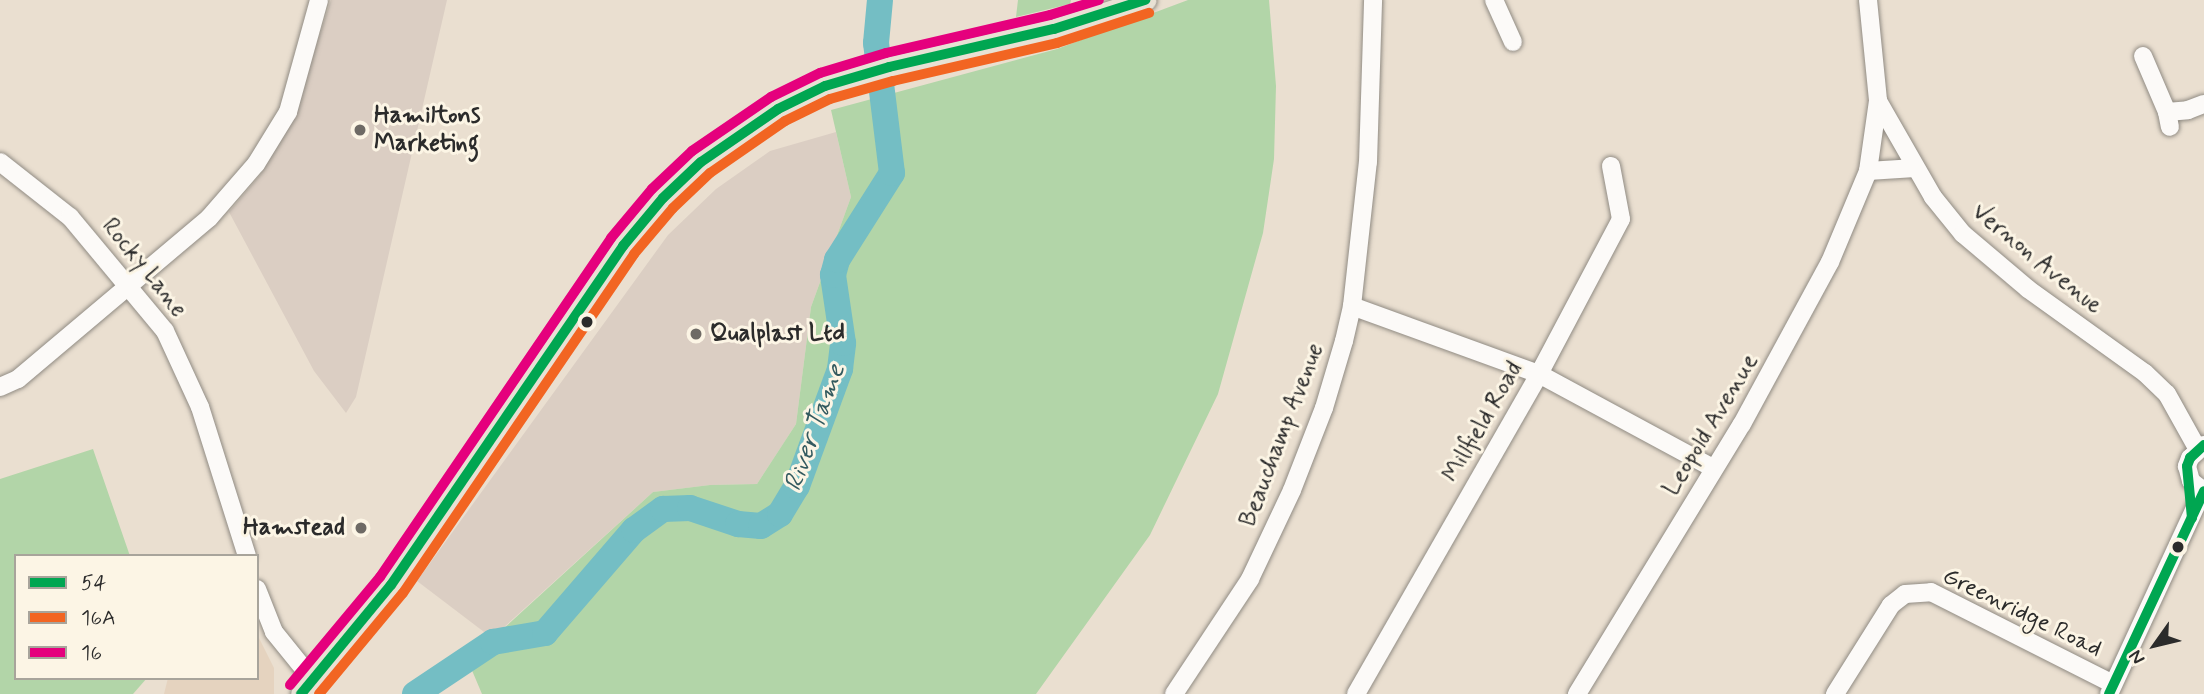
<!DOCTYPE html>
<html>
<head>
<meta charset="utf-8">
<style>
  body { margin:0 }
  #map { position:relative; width:2204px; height:694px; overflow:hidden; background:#eadfd0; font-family:Mynerve,sans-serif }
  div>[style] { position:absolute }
  .built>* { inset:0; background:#e5d3bf }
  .industrial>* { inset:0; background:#dbcec3 }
  .green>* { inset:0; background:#b2d5a8 }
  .river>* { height:26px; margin:-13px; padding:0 13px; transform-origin:13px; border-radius:13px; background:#74bec4 }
  .roads { filter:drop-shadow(0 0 2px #908b83) drop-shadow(0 0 2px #908b83) }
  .minor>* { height:18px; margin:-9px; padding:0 9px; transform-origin:9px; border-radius:9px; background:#fcfaf8 }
  .major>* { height:21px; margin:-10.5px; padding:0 10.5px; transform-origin:10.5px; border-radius:10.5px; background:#e8e1d4 }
  .bus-1>* { height:10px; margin:-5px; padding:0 5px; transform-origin:5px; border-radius:5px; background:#00a651 }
  .bus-2>* { height:10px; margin:-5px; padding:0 5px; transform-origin:5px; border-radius:5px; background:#f26522 }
  .bus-3>* { height:10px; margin:-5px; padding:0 5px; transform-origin:5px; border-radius:5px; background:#e5007d }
  .dots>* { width:19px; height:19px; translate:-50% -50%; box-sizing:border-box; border:4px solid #fcf5e5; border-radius:50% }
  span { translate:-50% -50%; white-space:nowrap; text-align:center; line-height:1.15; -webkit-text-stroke:6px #fcf5e5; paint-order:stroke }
  .poi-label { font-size:24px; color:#2b2b2b; font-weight:700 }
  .left { translate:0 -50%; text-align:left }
  .right { translate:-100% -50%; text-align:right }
  .street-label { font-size:24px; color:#2b2b2b }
  .water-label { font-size:26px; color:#335a5f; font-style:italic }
  .legend { position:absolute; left:14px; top:554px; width:245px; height:126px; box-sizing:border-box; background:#fcf5e5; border:2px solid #a8a49b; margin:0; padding:9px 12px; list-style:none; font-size:21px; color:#2b2b2b }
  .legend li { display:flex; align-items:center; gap:14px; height:35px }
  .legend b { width:35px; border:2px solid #a8a49b }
  .north { position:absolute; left:2120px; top:610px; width:70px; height:70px; -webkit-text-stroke:5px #fcf5e5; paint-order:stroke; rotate:236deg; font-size:19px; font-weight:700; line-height:28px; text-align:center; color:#2b2b2b }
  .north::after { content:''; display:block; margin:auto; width:24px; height:32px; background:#2b2b2b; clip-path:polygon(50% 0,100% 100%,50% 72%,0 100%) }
</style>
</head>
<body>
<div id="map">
  <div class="built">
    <div style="clip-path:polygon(257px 634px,274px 668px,274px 694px,164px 694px,168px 678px,257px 678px)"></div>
  </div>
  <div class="industrial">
    <div style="clip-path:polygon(331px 0,447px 0,356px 397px,346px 413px,314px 371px,229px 212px,261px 174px,293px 117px)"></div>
    <div style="clip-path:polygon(836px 132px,851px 197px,811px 307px,796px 424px,757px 484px,710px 485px,653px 492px,492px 638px,417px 581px,668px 235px,716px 189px,770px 151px)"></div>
  </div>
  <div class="green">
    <div style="clip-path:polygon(1018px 0,1071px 0,1070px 4px,1016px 17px)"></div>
    <div style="clip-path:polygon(1188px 0,1269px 0,1276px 86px,1274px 159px,1263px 233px,1218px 394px,1150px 535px,1036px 694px,482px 694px,468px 661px,653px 492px,710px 485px,757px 484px,796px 424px,811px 307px,851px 197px,831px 110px,1057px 49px)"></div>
    <div style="clip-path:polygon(93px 449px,130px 556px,16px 556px,16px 678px,147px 678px,133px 694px,0 694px,0 479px)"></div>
  </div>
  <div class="river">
    <div style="left:415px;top:694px;width:94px;rotate:-33.7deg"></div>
    <div style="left:493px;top:642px;width:53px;rotate:-9.8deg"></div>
    <div style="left:545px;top:633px;width:136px;rotate:-49.2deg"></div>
    <div style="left:634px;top:530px;width:36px;rotate:-36deg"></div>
    <div style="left:663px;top:509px;width:27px;rotate:-2deg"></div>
    <div style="left:690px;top:508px;width:51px;rotate:18.4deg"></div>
    <div style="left:738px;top:524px;width:23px;rotate:5deg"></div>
    <div style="left:761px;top:526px;width:22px;rotate:-32deg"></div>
    <div style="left:780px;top:514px;width:33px;rotate:-59deg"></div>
    <div style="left:797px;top:486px;width:125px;rotate:-69.8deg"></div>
    <div style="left:840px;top:369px;width:26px;rotate:-83deg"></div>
    <div style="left:843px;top:343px;width:69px;rotate:-98.4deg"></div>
    <div style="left:833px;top:275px;width:16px;rotate:-75deg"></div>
    <div style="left:837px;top:260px;width:103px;rotate:-57.7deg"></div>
    <div style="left:892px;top:173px;width:131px;rotate:-97deg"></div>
    <div style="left:876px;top:43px;width:43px;rotate:-84.7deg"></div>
  </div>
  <div class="roads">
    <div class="minor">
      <div style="left:1494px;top:0;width:46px;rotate:65.7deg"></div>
      <div style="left:1868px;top:0;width:101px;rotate:84.3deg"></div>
      <div style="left:1878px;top:101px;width:111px;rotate:60.2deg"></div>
      <div style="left:1933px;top:197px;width:48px;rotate:51deg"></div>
      <div style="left:1963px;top:234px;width:85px;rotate:40.2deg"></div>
      <div style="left:2028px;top:289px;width:144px;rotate:35.7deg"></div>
      <div style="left:2145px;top:373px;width:30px;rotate:44deg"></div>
      <div style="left:2167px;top:394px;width:62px;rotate:60.9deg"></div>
      <div style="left:2143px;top:56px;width:61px;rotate:66.8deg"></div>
      <div style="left:2167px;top:112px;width:15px;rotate:79deg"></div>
      <div style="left:2167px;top:112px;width:21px;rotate:-5deg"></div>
      <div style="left:2188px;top:110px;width:17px;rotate:-21deg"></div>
      <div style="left:0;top:162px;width:89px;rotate:38.2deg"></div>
      <div style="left:70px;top:217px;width:148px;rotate:50.2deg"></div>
      <div style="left:165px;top:331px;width:84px;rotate:65.3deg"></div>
      <div style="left:200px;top:407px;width:156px;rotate:72.5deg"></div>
      <div style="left:1868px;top:171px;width:47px;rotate:-3.7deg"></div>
      <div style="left:1352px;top:306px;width:199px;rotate:20deg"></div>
      <div style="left:1539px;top:374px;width:198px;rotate:28.4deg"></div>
      <div style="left:0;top:387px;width:20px;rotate:-24deg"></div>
      <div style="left:18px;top:379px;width:250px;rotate:-40.1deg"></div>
      <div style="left:209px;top:218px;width:72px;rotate:-49deg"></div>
      <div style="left:256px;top:164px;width:61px;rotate:-58.4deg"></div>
      <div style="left:288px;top:112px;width:116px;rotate:-74.5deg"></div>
      <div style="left:2204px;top:445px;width:19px;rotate:137deg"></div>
      <div style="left:2190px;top:458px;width:9px;rotate:111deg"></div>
      <div style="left:2187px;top:466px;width:16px;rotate:75deg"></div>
      <div style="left:2191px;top:481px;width:16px;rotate:38deg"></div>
      <div style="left:257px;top:589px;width:46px;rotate:68.4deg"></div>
      <div style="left:274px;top:632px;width:60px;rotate:51deg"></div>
      <div style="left:1174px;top:694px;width:138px;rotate:-56.5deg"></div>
      <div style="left:1250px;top:579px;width:98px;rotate:-64.7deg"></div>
      <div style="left:1292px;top:490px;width:88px;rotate:-68.7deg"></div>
      <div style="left:1324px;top:408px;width:70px;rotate:-73.4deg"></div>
      <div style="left:1344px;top:341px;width:36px;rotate:-77deg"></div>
      <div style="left:1352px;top:306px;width:145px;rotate:-83.7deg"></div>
      <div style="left:1368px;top:162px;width:162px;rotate:-88.2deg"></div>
      <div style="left:1356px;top:694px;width:369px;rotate:-60.2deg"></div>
      <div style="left:1539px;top:374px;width:175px;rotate:-62.1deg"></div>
      <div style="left:1621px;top:219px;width:54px;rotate:-100.7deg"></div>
      <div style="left:1577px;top:694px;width:316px;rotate:-58.6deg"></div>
      <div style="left:1742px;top:424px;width:184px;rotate:-61.5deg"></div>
      <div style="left:1830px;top:262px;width:99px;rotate:-67.3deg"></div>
      <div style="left:1868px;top:171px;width:71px;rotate:-81.9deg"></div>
      <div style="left:1835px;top:694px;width:105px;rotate:-57.8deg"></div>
      <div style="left:1891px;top:605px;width:18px;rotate:-38deg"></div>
      <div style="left:1905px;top:594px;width:26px;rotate:-4deg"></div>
      <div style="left:1931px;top:592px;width:204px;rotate:26.8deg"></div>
      <div style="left:2109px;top:694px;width:224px;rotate:-65.2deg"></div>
    </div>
    <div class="major">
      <div style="left:301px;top:694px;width:141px;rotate:-50.5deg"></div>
      <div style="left:391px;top:585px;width:411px;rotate:-55.6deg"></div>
      <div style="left:623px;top:246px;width:62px;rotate:-50.2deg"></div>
      <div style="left:663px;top:198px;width:52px;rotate:-43.5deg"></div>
      <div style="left:701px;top:162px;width:93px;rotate:-34.5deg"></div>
      <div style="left:778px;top:109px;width:52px;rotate:-26.1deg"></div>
      <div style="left:825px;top:86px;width:67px;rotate:-16.5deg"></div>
      <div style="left:889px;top:67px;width:169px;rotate:-13deg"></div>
      <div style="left:1054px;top:29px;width:96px;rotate:-17.7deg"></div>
    </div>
  </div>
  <div class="bus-1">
    <div style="left:2192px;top:518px;width:52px;rotate:-95.5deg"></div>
    <div style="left:2187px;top:466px;width:9px;rotate:-69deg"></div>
    <div style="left:2190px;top:458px;width:19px;rotate:-43deg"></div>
    <div style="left:301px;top:694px;width:141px;rotate:-50.5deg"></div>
    <div style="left:391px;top:585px;width:411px;rotate:-55.6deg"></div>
    <div style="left:623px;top:246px;width:62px;rotate:-50.2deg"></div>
    <div style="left:663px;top:198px;width:52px;rotate:-43.5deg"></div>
    <div style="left:701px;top:162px;width:93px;rotate:-34.5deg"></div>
    <div style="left:778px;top:109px;width:52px;rotate:-26.1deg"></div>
    <div style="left:825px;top:86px;width:67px;rotate:-16.5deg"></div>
    <div style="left:889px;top:67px;width:169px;rotate:-13deg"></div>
    <div style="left:1054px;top:29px;width:96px;rotate:-17.7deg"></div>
    <div style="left:2109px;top:694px;width:224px;rotate:-64.9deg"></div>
  </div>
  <div class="bus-2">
    <div style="left:319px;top:694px;width:131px;rotate:-50.3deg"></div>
    <div style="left:403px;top:593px;width:410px;rotate:-55.7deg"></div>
    <div style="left:634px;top:254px;width:60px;rotate:-49.7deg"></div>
    <div style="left:673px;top:208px;width:51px;rotate:-43.4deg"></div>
    <div style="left:710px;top:173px;width:91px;rotate:-34.7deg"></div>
    <div style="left:785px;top:121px;width:50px;rotate:-26.1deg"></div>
    <div style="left:830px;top:99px;width:66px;rotate:-15.9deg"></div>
    <div style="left:893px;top:81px;width:168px;rotate:-13deg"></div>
    <div style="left:1057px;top:43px;width:97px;rotate:-18.1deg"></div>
  </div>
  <div class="bus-3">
    <div style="left:290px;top:685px;width:141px;rotate:-50.2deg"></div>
    <div style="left:380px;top:577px;width:410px;rotate:-55.7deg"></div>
    <div style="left:611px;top:238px;width:64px;rotate:-50.1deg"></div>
    <div style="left:652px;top:189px;width:55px;rotate:-43.5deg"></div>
    <div style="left:692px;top:151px;width:96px;rotate:-34.4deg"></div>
    <div style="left:771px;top:97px;width:55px;rotate:-26.1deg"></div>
    <div style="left:820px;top:73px;width:69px;rotate:-16.9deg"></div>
    <div style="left:886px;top:53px;width:168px;rotate:-13deg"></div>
    <div style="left:1050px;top:15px;width:51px;rotate:-17deg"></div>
  </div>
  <div class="dots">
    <div style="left:360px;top:130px;background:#6e6a65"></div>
    <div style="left:587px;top:322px;background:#2b2b2b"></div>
    <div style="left:696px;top:334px;background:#6e6a65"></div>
    <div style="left:361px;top:528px;background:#6e6a65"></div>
    <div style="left:2178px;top:547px;background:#2b2b2b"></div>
  </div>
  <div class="poi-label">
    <span class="left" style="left:374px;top:130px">Hamiltons<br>Marketing</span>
    <span class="left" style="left:710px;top:334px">Qualplast Ltd</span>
    <span class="right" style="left:345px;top:528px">Hamstead</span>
  </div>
  <div class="street-label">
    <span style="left:2037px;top:259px;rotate:39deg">Vernon Avenue</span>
    <span style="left:144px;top:268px;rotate:51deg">Rocky Lane</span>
    <span style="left:1483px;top:422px;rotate:-60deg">Millfield Road</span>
    <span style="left:1711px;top:425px;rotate:-59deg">Leopold Avenue</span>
    <span style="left:1282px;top:435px;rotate:-69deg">Beauchamp Avenue</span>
    <span style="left:2022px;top:613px;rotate:26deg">Greenridge Road</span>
  </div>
  <div class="water-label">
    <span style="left:816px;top:428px;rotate:-70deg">River Tame</span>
  </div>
  <ul class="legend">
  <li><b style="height:9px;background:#00a651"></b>54</li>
  <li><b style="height:9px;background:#f26522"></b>16A</li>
  <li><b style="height:9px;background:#e5007d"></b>16</li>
  </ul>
  <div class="north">N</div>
</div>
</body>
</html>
